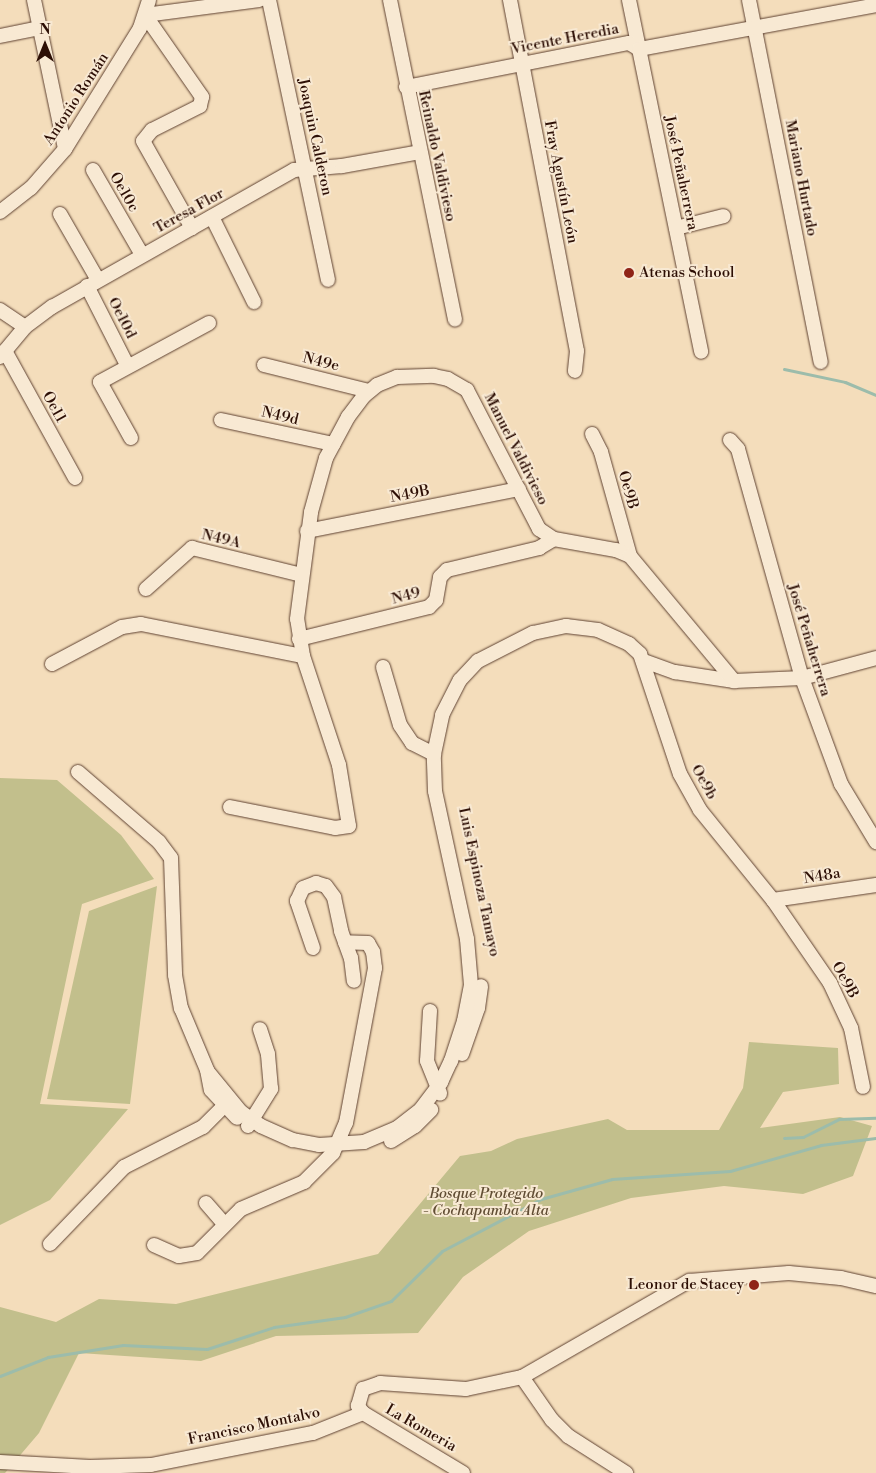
<!DOCTYPE html>
<html>
<head>
<meta charset="utf-8">
<style>
  body { margin:0 }
  #map { position:relative; width:876px; height:1473px; overflow:hidden; background:#f4ddbb; font-family:"Libre Bodoni",serif }
  div>[style] { position:absolute }
  .green>* { inset:0; background:#c2bf8c }
  .stream>* { height:3px; margin:-1.5px; padding:0 1.5px; transform-origin:1.5px; border-radius:1.5px; background:#9cbcab }
  .roads { filter:drop-shadow(0 0 1px #5f4232) drop-shadow(0 0 1px #5f4232) }
  .minor>* { height:14px; margin:-7px; padding:0 7px; transform-origin:7px; border-radius:7px; background:#f8e9d3 }
  .dots>* { width:14px; height:14px; translate:-50% -50%; box-sizing:border-box; border:2px solid #f8e9d3; border-radius:50% }
  span { translate:-50% -50%; white-space:nowrap; text-align:center; line-height:1.15; -webkit-text-stroke:4px #f8e9d3; paint-order:stroke }
  .street-label { font-size:15px; color:#2d0f05 }
  .poi-label { font-size:15px; color:#2d0f05 }
  .left { translate:0 -50%; text-align:left }
  .right { translate:-100% -50%; text-align:right }
  .park-label { font-size:15px; color:#614d34; font-style:italic }
  .north { position:absolute; left:20px; top:20px; width:50px; height:50px; -webkit-text-stroke:4px #f8e9d3; paint-order:stroke; rotate:0deg; font-size:14px; font-weight:700; line-height:20px; text-align:center; color:#2d0f05 }
  .north::after { content:''; display:block; margin:auto; width:18px; height:22px; background:#2d0f05; clip-path:polygon(50% 0,100% 100%,50% 72%,0 100%) }
</style>
</head>
<body>
<div id="map">
  <div class="green">
    <div style="clip-path:polygon(0 778px,57px 780px,121px 835px,154px 879px,82px 904px,40px 1104px,128px 1109px,50px 1200px,0 1225px)"></div>
    <div style="clip-path:polygon(157px 886px,130px 1104px,47px 1099px,89px 911px)"></div>
    <div style="clip-path:polygon(749px 1042px,838px 1048px,839px 1084px,783px 1092px,760px 1128px,840px 1117px,872px 1126px,853px 1176px,803px 1194px,724px 1186px,631px 1198px,529px 1231px,463px 1277px,418px 1333px,276px 1336px,201px 1361px,79px 1353px,39px 1433px,5px 1473px,0 1473px,0 1307px,56px 1322px,99px 1299px,176px 1304px,378px 1254px,460px 1156px,491px 1151px,517px 1139px,608px 1119px,627px 1130px,719px 1130px,743px 1088px)"></div>
  </div>
  <div class="stream">
    <div style="left:784px;top:369px;width:62px;rotate:12deg"></div>
    <div style="left:845px;top:382px;width:34px;rotate:23deg"></div>
    <div style="left:784px;top:1138px;width:19px;rotate:-3deg"></div>
    <div style="left:803px;top:1137px;width:40px;rotate:-26.6deg"></div>
    <div style="left:839px;top:1119px;width:37px;rotate:-2deg"></div>
    <div style="left:0;top:1376px;width:52px;rotate:-21.6deg"></div>
    <div style="left:48px;top:1357px;width:76px;rotate:-9.1deg"></div>
    <div style="left:123px;top:1345px;width:84px;rotate:2.7deg"></div>
    <div style="left:207px;top:1349px;width:71px;rotate:-18.2deg"></div>
    <div style="left:274px;top:1327px;width:72px;rotate:-8deg"></div>
    <div style="left:345px;top:1317px;width:49px;rotate:-19.2deg"></div>
    <div style="left:391px;top:1301px;width:71px;rotate:-44.4deg"></div>
    <div style="left:442px;top:1251px;width:112px;rotate:-27.7deg"></div>
    <div style="left:541px;top:1199px;width:74px;rotate:-15.7deg"></div>
    <div style="left:612px;top:1179px;width:118px;rotate:-3.9deg"></div>
    <div style="left:730px;top:1171px;width:95px;rotate:-15.9deg"></div>
    <div style="left:821px;top:1145px;width:55px;rotate:-7.3deg"></div>
  </div>
  <div class="roads">
    <div class="minor">
      <div style="left:34px;top:0;width:152px;rotate:78.2deg"></div>
      <div style="left:269px;top:0;width:286px;rotate:78.1deg"></div>
      <div style="left:390px;top:0;width:326px;rotate:78.5deg"></div>
      <div style="left:510px;top:0;width:357px;rotate:79.2deg"></div>
      <div style="left:577px;top:351px;width:20px;rotate:96deg"></div>
      <div style="left:629px;top:0;width:359px;rotate:78.4deg"></div>
      <div style="left:749px;top:0;width:369px;rotate:78.8deg"></div>
      <div style="left:145px;top:15px;width:100px;rotate:55.2deg"></div>
      <div style="left:202px;top:97px;width:9px;rotate:103deg"></div>
      <div style="left:200px;top:106px;width:54px;rotate:153.4deg"></div>
      <div style="left:152px;top:130px;width:14px;rotate:129deg"></div>
      <div style="left:143px;top:141px;width:100px;rotate:60.6deg"></div>
      <div style="left:145px;top:15px;width:115px;rotate:-7.5deg"></div>
      <div style="left:0;top:36px;width:41px;rotate:-11.3deg"></div>
      <div style="left:406px;top:87px;width:227px;rotate:-11.2deg"></div>
      <div style="left:629px;top:43px;width:12px;rotate:31deg"></div>
      <div style="left:639px;top:49px;width:241px;rotate:-10.5deg"></div>
      <div style="left:93px;top:170px;width:98px;rotate:60deg"></div>
      <div style="left:0;top:212px;width:39px;rotate:-38deg"></div>
      <div style="left:31px;top:188px;width:52px;rotate:-48.9deg"></div>
      <div style="left:65px;top:149px;width:142px;rotate:-58.2deg"></div>
      <div style="left:140px;top:28px;width:29px;rotate:-72deg"></div>
      <div style="left:60px;top:214px;width:76px;rotate:60.1deg"></div>
      <div style="left:212px;top:217px;width:95px;rotate:63.7deg"></div>
      <div style="left:676px;top:228px;width:49px;rotate:-14deg"></div>
      <div style="left:87px;top:286px;width:89px;rotate:63.1deg"></div>
      <div style="left:0;top:310px;width:30px;rotate:34deg"></div>
      <div style="left:5px;top:351px;width:145px;rotate:61.1deg"></div>
      <div style="left:0;top:357px;width:39px;rotate:-50deg"></div>
      <div style="left:25px;top:327px;width:34px;rotate:-37deg"></div>
      <div style="left:52px;top:307px;width:278px;rotate:-29.5deg"></div>
      <div style="left:294px;top:170px;width:48px;rotate:-4.8deg"></div>
      <div style="left:342px;top:166px;width:79px;rotate:-10.2deg"></div>
      <div style="left:264px;top:365px;width:108px;rotate:13.9deg"></div>
      <div style="left:221px;top:420px;width:115px;rotate:12.1deg"></div>
      <div style="left:592px;top:434px;width:20px;rotate:63deg"></div>
      <div style="left:601px;top:452px;width:108px;rotate:74.4deg"></div>
      <div style="left:131px;top:438px;width:64px;rotate:-119deg"></div>
      <div style="left:100px;top:382px;width:124px;rotate:-28.4deg"></div>
      <div style="left:730px;top:440px;width:12px;rotate:48deg"></div>
      <div style="left:738px;top:449px;width:238px;rotate:74.4deg"></div>
      <div style="left:802px;top:678px;width:113px;rotate:69.8deg"></div>
      <div style="left:841px;top:784px;width:68px;rotate:58.9deg"></div>
      <div style="left:307px;top:531px;width:216px;rotate:-11.2deg"></div>
      <div style="left:146px;top:589px;width:62px;rotate:-41.7deg"></div>
      <div style="left:192px;top:548px;width:113px;rotate:13.8deg"></div>
      <div style="left:299px;top:639px;width:134px;rotate:-13.8deg"></div>
      <div style="left:429px;top:607px;width:10px;rotate:-45deg"></div>
      <div style="left:436px;top:600px;width:23px;rotate:-80deg"></div>
      <div style="left:440px;top:577px;width:10px;rotate:-45deg"></div>
      <div style="left:447px;top:570px;width:95px;rotate:-13.4deg"></div>
      <div style="left:539px;top:548px;width:17px;rotate:-31deg"></div>
      <div style="left:644px;top:661px;width:33px;rotate:20deg"></div>
      <div style="left:675px;top:672px;width:60px;rotate:8.7deg"></div>
      <div style="left:734px;top:681px;width:68px;rotate:-2.5deg"></div>
      <div style="left:802px;top:678px;width:77px;rotate:-15.1deg"></div>
      <div style="left:52px;top:664px;width:79px;rotate:-27.9deg"></div>
      <div style="left:122px;top:627px;width:19px;rotate:-9deg"></div>
      <div style="left:141px;top:624px;width:165px;rotate:11.2deg"></div>
      <div style="left:383px;top:667px;width:60px;rotate:73.7deg"></div>
      <div style="left:400px;top:725px;width:22px;rotate:56deg"></div>
      <div style="left:412px;top:743px;width:25px;rotate:27deg"></div>
      <div style="left:78px;top:772px;width:107px;rotate:40.8deg"></div>
      <div style="left:159px;top:842px;width:20px;rotate:53deg"></div>
      <div style="left:171px;top:858px;width:117px;rotate:88deg"></div>
      <div style="left:175px;top:975px;width:34px;rotate:80deg"></div>
      <div style="left:181px;top:1008px;width:67px;rotate:67.2deg"></div>
      <div style="left:207px;top:1070px;width:20px;rotate:79deg"></div>
      <div style="left:211px;top:1090px;width:38px;rotate:47deg"></div>
      <div style="left:230px;top:807px;width:107px;rotate:11.3deg"></div>
      <div style="left:335px;top:828px;width:14px;rotate:-8deg"></div>
      <div style="left:349px;top:826px;width:62px;rotate:-99.3deg"></div>
      <div style="left:339px;top:765px;width:115px;rotate:-108.3deg"></div>
      <div style="left:303px;top:656px;width:37px;rotate:-99deg"></div>
      <div style="left:297px;top:619px;width:108px;rotate:-82.5deg"></div>
      <div style="left:311px;top:512px;width:56px;rotate:-74.5deg"></div>
      <div style="left:326px;top:458px;width:47px;rotate:-61.8deg"></div>
      <div style="left:348px;top:417px;width:26px;rotate:-53deg"></div>
      <div style="left:364px;top:396px;width:17px;rotate:-40deg"></div>
      <div style="left:377px;top:385px;width:22px;rotate:-22deg"></div>
      <div style="left:397px;top:377px;width:37px;rotate:-2deg"></div>
      <div style="left:434px;top:376px;width:14px;rotate:12deg"></div>
      <div style="left:448px;top:379px;width:22px;rotate:30deg"></div>
      <div style="left:467px;top:390px;width:157px;rotate:62.6deg"></div>
      <div style="left:539px;top:529px;width:18px;rotate:34deg"></div>
      <div style="left:554px;top:539px;width:63px;rotate:10.1deg"></div>
      <div style="left:616px;top:550px;width:15px;rotate:23deg"></div>
      <div style="left:630px;top:556px;width:163px;rotate:50.2deg"></div>
      <div style="left:773px;top:900px;width:104px;rotate:-8.3deg"></div>
      <div style="left:313px;top:948px;width:50px;rotate:-108.8deg"></div>
      <div style="left:297px;top:901px;width:14px;rotate:-65deg"></div>
      <div style="left:303px;top:888px;width:14px;rotate:-21deg"></div>
      <div style="left:316px;top:883px;width:10px;rotate:17deg"></div>
      <div style="left:326px;top:886px;width:14px;rotate:54deg"></div>
      <div style="left:334px;top:897px;width:35px;rotate:78deg"></div>
      <div style="left:341px;top:931px;width:29px;rotate:70deg"></div>
      <div style="left:351px;top:958px;width:23px;rotate:83deg"></div>
      <div style="left:430px;top:1011px;width:50px;rotate:93.4deg"></div>
      <div style="left:427px;top:1061px;width:35px;rotate:68deg"></div>
      <div style="left:462px;top:1054px;width:49px;rotate:-70.8deg"></div>
      <div style="left:478px;top:1008px;width:22px;rotate:-82deg"></div>
      <div style="left:208px;top:1072px;width:52px;rotate:50.5deg"></div>
      <div style="left:241px;top:1112px;width:24px;rotate:35deg"></div>
      <div style="left:261px;top:1126px;width:35px;rotate:24deg"></div>
      <div style="left:293px;top:1140px;width:26px;rotate:11deg"></div>
      <div style="left:319px;top:1145px;width:45px;rotate:-3.8deg"></div>
      <div style="left:364px;top:1142px;width:36px;rotate:-23deg"></div>
      <div style="left:397px;top:1128px;width:31px;rotate:-38deg"></div>
      <div style="left:421px;top:1109px;width:34px;rotate:-53deg"></div>
      <div style="left:441px;top:1082px;width:23px;rotate:-65deg"></div>
      <div style="left:451px;top:1061px;width:42px;rotate:-72deg"></div>
      <div style="left:464px;top:1021px;width:37px;rotate:-79deg"></div>
      <div style="left:471px;top:985px;width:46px;rotate:-95deg"></div>
      <div style="left:467px;top:939px;width:151px;rotate:-102.2deg"></div>
      <div style="left:435px;top:791px;width:37px;rotate:-92deg"></div>
      <div style="left:434px;top:754px;width:40px;rotate:-78deg"></div>
      <div style="left:442px;top:715px;width:39px;rotate:-63deg"></div>
      <div style="left:460px;top:680px;width:26px;rotate:-47deg"></div>
      <div style="left:478px;top:661px;width:62px;rotate:-27deg"></div>
      <div style="left:533px;top:633px;width:34px;rotate:-12deg"></div>
      <div style="left:566px;top:626px;width:32px;rotate:7deg"></div>
      <div style="left:598px;top:630px;width:34px;rotate:24deg"></div>
      <div style="left:629px;top:644px;width:15px;rotate:42deg"></div>
      <div style="left:640px;top:654px;width:126px;rotate:71.6deg"></div>
      <div style="left:680px;top:774px;width:41px;rotate:60.9deg"></div>
      <div style="left:700px;top:810px;width:116px;rotate:51deg"></div>
      <div style="left:773px;top:900px;width:101px;rotate:55.5deg"></div>
      <div style="left:830px;top:983px;width:50px;rotate:65deg"></div>
      <div style="left:851px;top:1028px;width:60px;rotate:78.5deg"></div>
      <div style="left:248px;top:1126px;width:44px;rotate:-58.1deg"></div>
      <div style="left:271px;top:1089px;width:35px;rotate:-95deg"></div>
      <div style="left:268px;top:1054px;width:26px;rotate:-108deg"></div>
      <div style="left:391px;top:1141px;width:28px;rotate:-32deg"></div>
      <div style="left:415px;top:1126px;width:23px;rotate:-45deg"></div>
      <div style="left:206px;top:1203px;width:28px;rotate:49deg"></div>
      <div style="left:50px;top:1244px;width:107px;rotate:-46.1deg"></div>
      <div style="left:124px;top:1167px;width:89px;rotate:-26.9deg"></div>
      <div style="left:203px;top:1127px;width:38px;rotate:-45deg"></div>
      <div style="left:154px;top:1245px;width:27px;rotate:24deg"></div>
      <div style="left:179px;top:1256px;width:18px;rotate:-9deg"></div>
      <div style="left:197px;top:1253px;width:62px;rotate:-45deg"></div>
      <div style="left:241px;top:1209px;width:69px;rotate:-23.2deg"></div>
      <div style="left:304px;top:1182px;width:41px;rotate:-45deg"></div>
      <div style="left:333px;top:1153px;width:33px;rotate:-67deg"></div>
      <div style="left:346px;top:1123px;width:158px;rotate:-79.4deg"></div>
      <div style="left:375px;top:968px;width:16px;rotate:-97deg"></div>
      <div style="left:373px;top:952px;width:10px;rotate:-119deg"></div>
      <div style="left:368px;top:943px;width:23px;rotate:-178deg"></div>
      <div style="left:522px;top:1377px;width:52px;rotate:55.1deg"></div>
      <div style="left:552px;top:1420px;width:23px;rotate:45deg"></div>
      <div style="left:568px;top:1436px;width:69px;rotate:32.5deg"></div>
      <div style="left:0;top:1462px;width:90px;rotate:3.2deg"></div>
      <div style="left:90px;top:1467px;width:61px;rotate:-1.9deg"></div>
      <div style="left:151px;top:1465px;width:165px;rotate:-11.2deg"></div>
      <div style="left:313px;top:1433px;width:54px;rotate:-21.8deg"></div>
      <div style="left:463px;top:1473px;width:117px;rotate:-149deg"></div>
      <div style="left:363px;top:1413px;width:9px;rotate:-126deg"></div>
      <div style="left:358px;top:1406px;width:18px;rotate:-74deg"></div>
      <div style="left:363px;top:1389px;width:18px;rotate:-19deg"></div>
      <div style="left:380px;top:1383px;width:86px;rotate:4deg"></div>
      <div style="left:466px;top:1389px;width:57px;rotate:-12.1deg"></div>
      <div style="left:522px;top:1377px;width:193px;rotate:-29.9deg"></div>
      <div style="left:689px;top:1281px;width:100px;rotate:-4.6deg"></div>
      <div style="left:789px;top:1273px;width:52px;rotate:5.5deg"></div>
      <div style="left:841px;top:1278px;width:36px;rotate:13deg"></div>
    </div>
  </div>
  <div class="dots">
    <div style="left:629px;top:273px;background:#8f2418"></div>
    <div style="left:754px;top:1285px;background:#8f2418"></div>
  </div>
  <div class="street-label">
    <span style="left:565px;top:39px;rotate:-11deg">Vicente Heredia</span>
    <span style="left:76px;top:99px;rotate:-57deg">Antonio Román</span>
    <span style="left:315px;top:137px;rotate:78deg">Joaquin Calderon</span>
    <span style="left:437px;top:156px;rotate:78deg">Reinaldo Valdivieso</span>
    <span style="left:681px;top:173px;rotate:78deg">José Peñaherrera</span>
    <span style="left:801px;top:178px;rotate:79deg">Mariano Hurtado</span>
    <span style="left:561px;top:182px;rotate:79deg">Fray Agustín León</span>
    <span style="left:124px;top:192px;rotate:60deg">Oe10c</span>
    <span style="left:189px;top:211px;rotate:-29deg">Teresa Flor</span>
    <span style="left:122px;top:318px;rotate:63deg">Oe10d</span>
    <span style="left:321px;top:362px;rotate:14deg">N49e</span>
    <span style="left:54px;top:407px;rotate:61deg">Oe11</span>
    <span style="left:280px;top:416px;rotate:13deg">N49d</span>
    <span style="left:516px;top:449px;rotate:63deg">Manuel Valdivieso</span>
    <span style="left:628px;top:490px;rotate:74deg">Oe9B</span>
    <span style="left:410px;top:494px;rotate:-11deg">N49B</span>
    <span style="left:221px;top:539px;rotate:13deg">N49A</span>
    <span style="left:406px;top:596px;rotate:-15deg">N49</span>
    <span style="left:809px;top:640px;rotate:73deg">José Peñaherrera</span>
    <span style="left:704px;top:782px;rotate:61deg">Oe9b</span>
    <span style="left:822px;top:876px;rotate:-9deg">N48a</span>
    <span style="left:479px;top:882px;rotate:78deg">Luis Espinoza Tamayo</span>
    <span style="left:845px;top:980px;rotate:61deg">Oe9B</span>
    <span style="left:254px;top:1426px;rotate:-12deg">Francisco Montalvo</span>
    <span style="left:421px;top:1428px;rotate:30deg">La Romeria</span>
  </div>
  <div class="poi-label">
    <span class="left" style="left:639px;top:273px">Atenas School</span>
    <span class="right" style="left:744px;top:1285px">Leonor de Stacey</span>
  </div>
  <div class="park-label">
    <span style="left:486px;top:1202px">Bosque Protegido<br>- Cochapamba Alta</span>
  </div>
  <div class="north">N</div>
</div>
</body>
</html>
